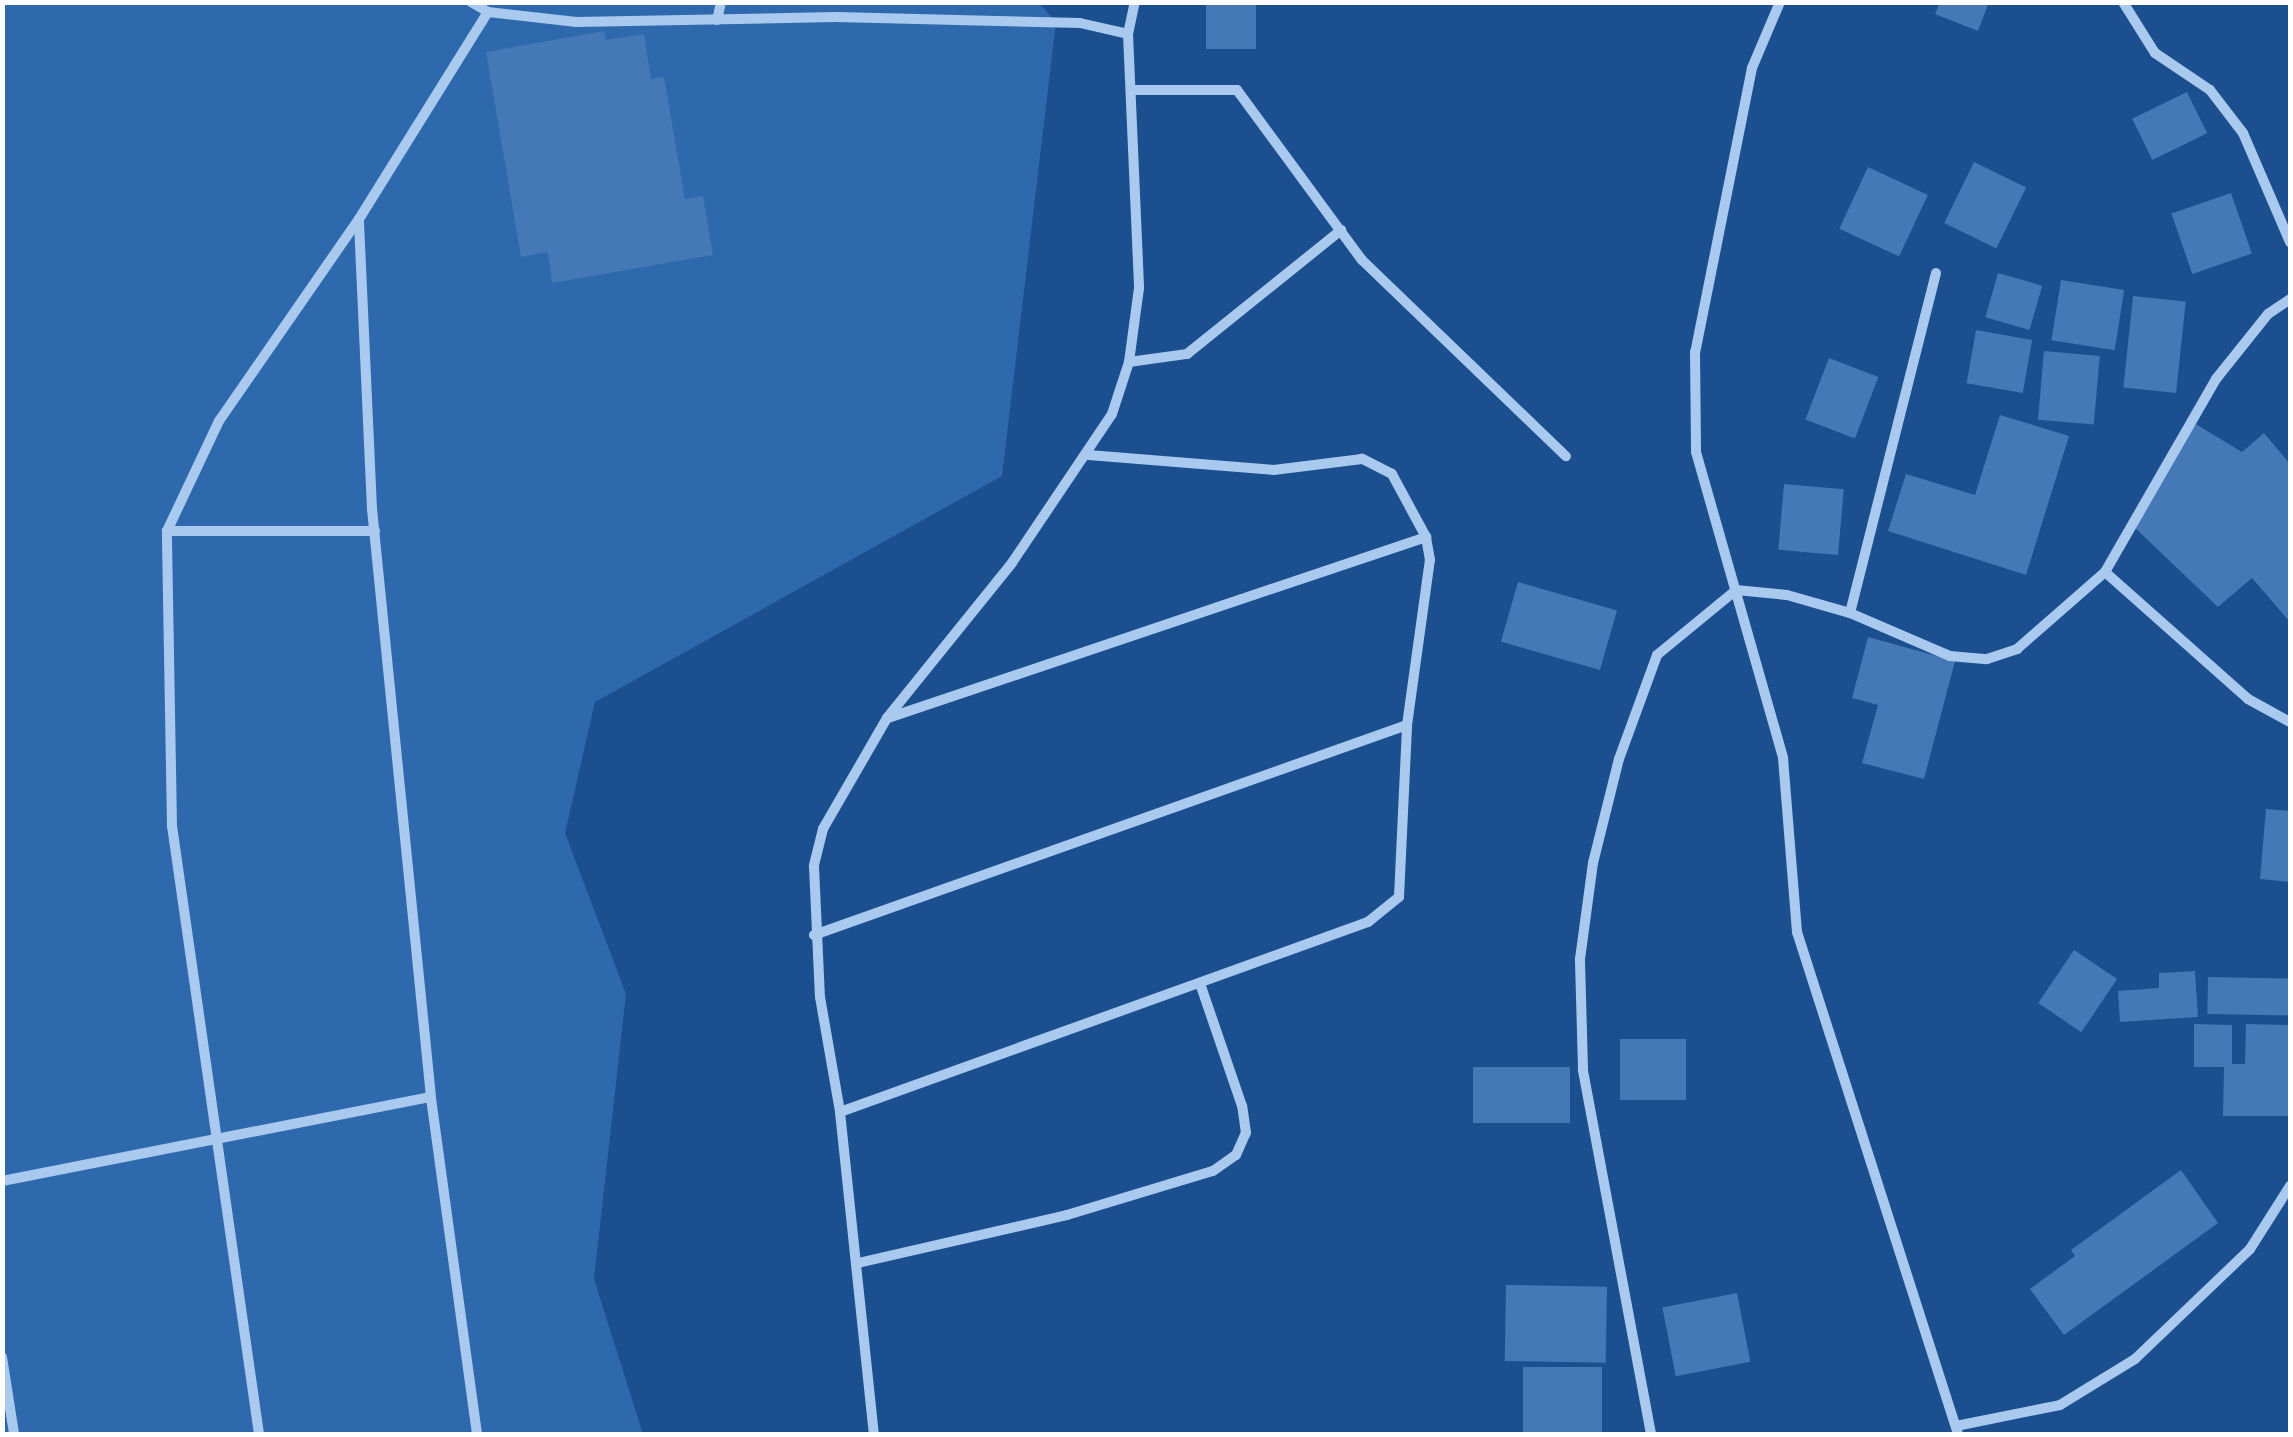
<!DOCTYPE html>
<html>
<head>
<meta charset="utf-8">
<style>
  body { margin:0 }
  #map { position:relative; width:2293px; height:1437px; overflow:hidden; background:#1b4f8f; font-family:Montserrat,sans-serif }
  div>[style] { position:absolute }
  .green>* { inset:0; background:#2e69ad }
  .building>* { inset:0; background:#4478b7; transform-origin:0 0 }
  .minor>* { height:10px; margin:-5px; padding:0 5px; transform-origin:5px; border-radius:5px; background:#a9c9ee }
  span { translate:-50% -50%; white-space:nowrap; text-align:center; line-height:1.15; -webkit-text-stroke:9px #1b4f8f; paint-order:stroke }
  .frame { position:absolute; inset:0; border:5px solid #fff; pointer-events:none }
</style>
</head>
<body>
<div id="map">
  <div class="green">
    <div style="clip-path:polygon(3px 3px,1039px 3px,1056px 22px,1002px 476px,595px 702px,565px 833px,626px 994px,594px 1279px,643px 1434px,3px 1434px)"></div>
  </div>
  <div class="building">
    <div style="left:1206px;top:2px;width:50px;height:47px"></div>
    <div style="clip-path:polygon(1940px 2px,1989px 2px,1978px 31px,1935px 14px)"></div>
    <div style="clip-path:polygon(604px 31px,606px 40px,644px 34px,651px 79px,664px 77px,685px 199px,703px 196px,713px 255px,552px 283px,548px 252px,521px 257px,486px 52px)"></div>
    <div style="left:2187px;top:92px;width:46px;height:61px;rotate:64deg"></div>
    <div style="left:1974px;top:162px;width:58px;height:68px;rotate:26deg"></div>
    <div style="left:1868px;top:167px;width:66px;height:68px;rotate:25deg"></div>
    <div style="left:2231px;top:193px;width:64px;height:63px;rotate:71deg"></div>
    <div style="left:1998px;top:273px;width:46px;height:46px;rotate:16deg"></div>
    <div style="left:2061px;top:280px;width:64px;height:61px;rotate:9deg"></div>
    <div style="left:2133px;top:296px;width:53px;height:92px;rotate:6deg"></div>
    <div style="left:1976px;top:330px;width:57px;height:54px;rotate:10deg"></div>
    <div style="left:2044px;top:351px;width:56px;height:69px;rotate:5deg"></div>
    <div style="left:1829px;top:358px;width:53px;height:66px;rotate:21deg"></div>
    <div style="clip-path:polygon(2000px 415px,2069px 436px,2026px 575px,1888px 531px,1906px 474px,1975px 495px)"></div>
    <div style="clip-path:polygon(2194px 423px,2242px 452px,2264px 433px,2290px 464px,2290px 622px,2252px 578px,2218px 607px,2132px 525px)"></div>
    <div style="left:1784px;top:484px;width:60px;height:66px;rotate:5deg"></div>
    <div style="left:1518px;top:582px;width:103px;height:62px;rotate:16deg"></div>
    <div style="clip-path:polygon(1868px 637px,1955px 661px,1924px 779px,1862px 763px,1878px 705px,1852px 698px)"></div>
    <div style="clip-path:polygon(2266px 809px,2290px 811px,2290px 882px,2260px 879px)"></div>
    <div style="left:2074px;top:950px;width:52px;height:64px;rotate:34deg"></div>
    <div style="clip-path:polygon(2195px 971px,2198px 1017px,2120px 1022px,2118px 991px,2159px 988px,2159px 973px)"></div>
    <div style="left:2208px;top:977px;width:82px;height:37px;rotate:1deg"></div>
    <div style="clip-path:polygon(2194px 1024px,2232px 1025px,2232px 1064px,2245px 1064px,2246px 1024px,2290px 1025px,2290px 1116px,2223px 1116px,2224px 1067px,2194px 1067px)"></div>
    <div style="left:1620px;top:1039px;width:66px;height:61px"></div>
    <div style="left:1473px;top:1067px;width:97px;height:56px"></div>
    <div style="clip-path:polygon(2181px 1170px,2218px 1223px,2064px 1335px,2030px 1289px,2075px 1256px,2071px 1250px)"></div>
    <div style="left:1506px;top:1285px;width:101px;height:76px;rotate:1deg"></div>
    <div style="left:1737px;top:1293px;width:70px;height:76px;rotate:79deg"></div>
    <div style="left:1523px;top:1367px;width:79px;height:67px"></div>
  </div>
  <div class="minor">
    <div style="left:471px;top:2px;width:20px;rotate:30deg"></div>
    <div style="left:488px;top:12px;width:89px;rotate:6.5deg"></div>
    <div style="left:576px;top:22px;width:260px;rotate:-1.1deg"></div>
    <div style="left:836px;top:17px;width:244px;rotate:1.4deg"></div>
    <div style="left:1080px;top:23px;width:49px;rotate:12.9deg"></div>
    <div style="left:1128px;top:34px;width:254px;rotate:87.5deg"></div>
    <div style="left:1139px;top:288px;width:75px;rotate:97.7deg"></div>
    <div style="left:1129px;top:362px;width:55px;rotate:108.1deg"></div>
    <div style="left:1112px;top:414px;width:179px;rotate:123.9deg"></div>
    <div style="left:1012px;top:563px;width:199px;rotate:128.9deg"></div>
    <div style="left:887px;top:718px;width:128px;rotate:120deg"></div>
    <div style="left:823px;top:829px;width:38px;rotate:104deg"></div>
    <div style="left:814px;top:866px;width:131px;rotate:87.4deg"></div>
    <div style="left:820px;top:997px;width:117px;rotate:80.1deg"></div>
    <div style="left:840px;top:1112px;width:324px;rotate:84deg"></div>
    <div style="left:1780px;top:2px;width:72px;rotate:113deg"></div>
    <div style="left:1752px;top:68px;width:290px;rotate:101.3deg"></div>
    <div style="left:1695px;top:352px;width:100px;rotate:89.4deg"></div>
    <div style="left:1696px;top:452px;width:318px;rotate:74.1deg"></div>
    <div style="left:1783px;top:758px;width:175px;rotate:85.4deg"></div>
    <div style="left:1797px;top:932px;width:527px;rotate:72.22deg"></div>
    <div style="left:2123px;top:2px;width:60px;rotate:57.9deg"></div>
    <div style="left:2155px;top:53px;width:66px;rotate:33.9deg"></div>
    <div style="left:2210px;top:90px;width:54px;rotate:52.5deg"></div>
    <div style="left:2243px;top:133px;width:119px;rotate:66.7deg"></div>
    <div style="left:717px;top:20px;width:18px;rotate:-77deg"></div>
    <div style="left:1128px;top:34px;width:33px;rotate:-78deg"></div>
    <div style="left:1132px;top:90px;width:105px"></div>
    <div style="left:1237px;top:90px;width:211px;rotate:53.7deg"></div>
    <div style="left:1362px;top:260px;width:283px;rotate:43.9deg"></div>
    <div style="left:1936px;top:273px;width:351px;rotate:104.2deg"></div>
    <div style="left:1850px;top:613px;width:109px;rotate:23.3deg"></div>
    <div style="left:1950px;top:656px;width:37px;rotate:5deg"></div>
    <div style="left:1987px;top:659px;width:32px;rotate:-18deg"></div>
    <div style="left:2017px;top:649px;width:117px;rotate:-41.2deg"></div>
    <div style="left:2105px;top:572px;width:223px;rotate:-60.1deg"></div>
    <div style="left:2216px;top:379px;width:83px;rotate:-51.3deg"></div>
    <div style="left:2268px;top:314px;width:27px;rotate:-34deg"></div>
    <div style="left:1129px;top:362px;width:59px;rotate:-7.9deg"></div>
    <div style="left:1187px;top:354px;width:198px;rotate:-38.8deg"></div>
    <div style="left:167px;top:531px;width:208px"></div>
    <div style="left:2105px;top:572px;width:191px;rotate:41.6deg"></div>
    <div style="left:2248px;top:699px;width:48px;rotate:28.7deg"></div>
    <div style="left:888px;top:718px;width:568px;rotate:-18.59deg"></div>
    <div style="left:814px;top:935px;width:629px;rotate:-19.5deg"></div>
    <div style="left:840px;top:1112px;width:561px;rotate:-19.79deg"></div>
    <div style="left:1368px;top:922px;width:40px;rotate:-39deg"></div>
    <div style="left:1399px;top:897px;width:172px;rotate:-87.3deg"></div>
    <div style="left:1407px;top:725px;width:167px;rotate:-82.1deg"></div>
    <div style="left:1430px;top:560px;width:23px;rotate:-100deg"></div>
    <div style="left:1426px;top:537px;width:72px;rotate:-118.4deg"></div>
    <div style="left:1392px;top:474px;width:34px;rotate:-153deg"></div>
    <div style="left:1362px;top:459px;width:89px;rotate:172.9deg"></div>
    <div style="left:1274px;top:470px;width:189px;rotate:-175.4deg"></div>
    <div style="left:2px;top:1181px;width:437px;rotate:-11.1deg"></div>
    <div style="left:858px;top:1263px;width:214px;rotate:-12.9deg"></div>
    <div style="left:1067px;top:1215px;width:152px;rotate:-16.8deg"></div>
    <div style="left:1213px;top:1171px;width:28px;rotate:-35deg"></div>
    <div style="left:1236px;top:1155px;width:24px;rotate:-66deg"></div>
    <div style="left:1246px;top:1133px;width:27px;rotate:-98deg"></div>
    <div style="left:1242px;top:1106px;width:127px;rotate:-108.9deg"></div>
    <div style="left:2px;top:1357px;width:78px;rotate:81.1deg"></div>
    <div style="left:1956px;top:1426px;width:106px;rotate:-11.4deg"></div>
    <div style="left:2060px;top:1405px;width:88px;rotate:-31.5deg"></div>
    <div style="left:2135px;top:1359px;width:159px;rotate:-43.7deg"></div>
    <div style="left:2250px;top:1249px;width:75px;rotate:-57.6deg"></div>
    <div style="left:259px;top:1434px;width:614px;rotate:-98.14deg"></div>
    <div style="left:172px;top:826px;width:295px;rotate:-91deg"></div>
    <div style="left:167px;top:531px;width:122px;rotate:-64.7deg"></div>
    <div style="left:219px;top:421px;width:246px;rotate:-55.3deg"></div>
    <div style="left:477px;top:1434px;width:340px;rotate:-97.8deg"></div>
    <div style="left:431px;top:1097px;width:591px;rotate:-95.73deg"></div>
    <div style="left:372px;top:509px;width:290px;rotate:-92.6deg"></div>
    <div style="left:359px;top:219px;width:244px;rotate:-58.1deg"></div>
    <div style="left:1651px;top:1434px;width:371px;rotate:-100.6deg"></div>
    <div style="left:1583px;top:1069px;width:110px;rotate:-91.6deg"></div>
    <div style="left:1580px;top:959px;width:97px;rotate:-82.3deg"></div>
    <div style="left:1593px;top:863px;width:107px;rotate:-76deg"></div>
    <div style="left:1619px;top:759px;width:111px;rotate:-69.9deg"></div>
    <div style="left:1657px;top:655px;width:102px;rotate:-39.4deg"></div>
    <div style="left:1736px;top:590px;width:51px;rotate:5.6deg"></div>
    <div style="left:1787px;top:595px;width:66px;rotate:15.9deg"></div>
  </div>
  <div class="frame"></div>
</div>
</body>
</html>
